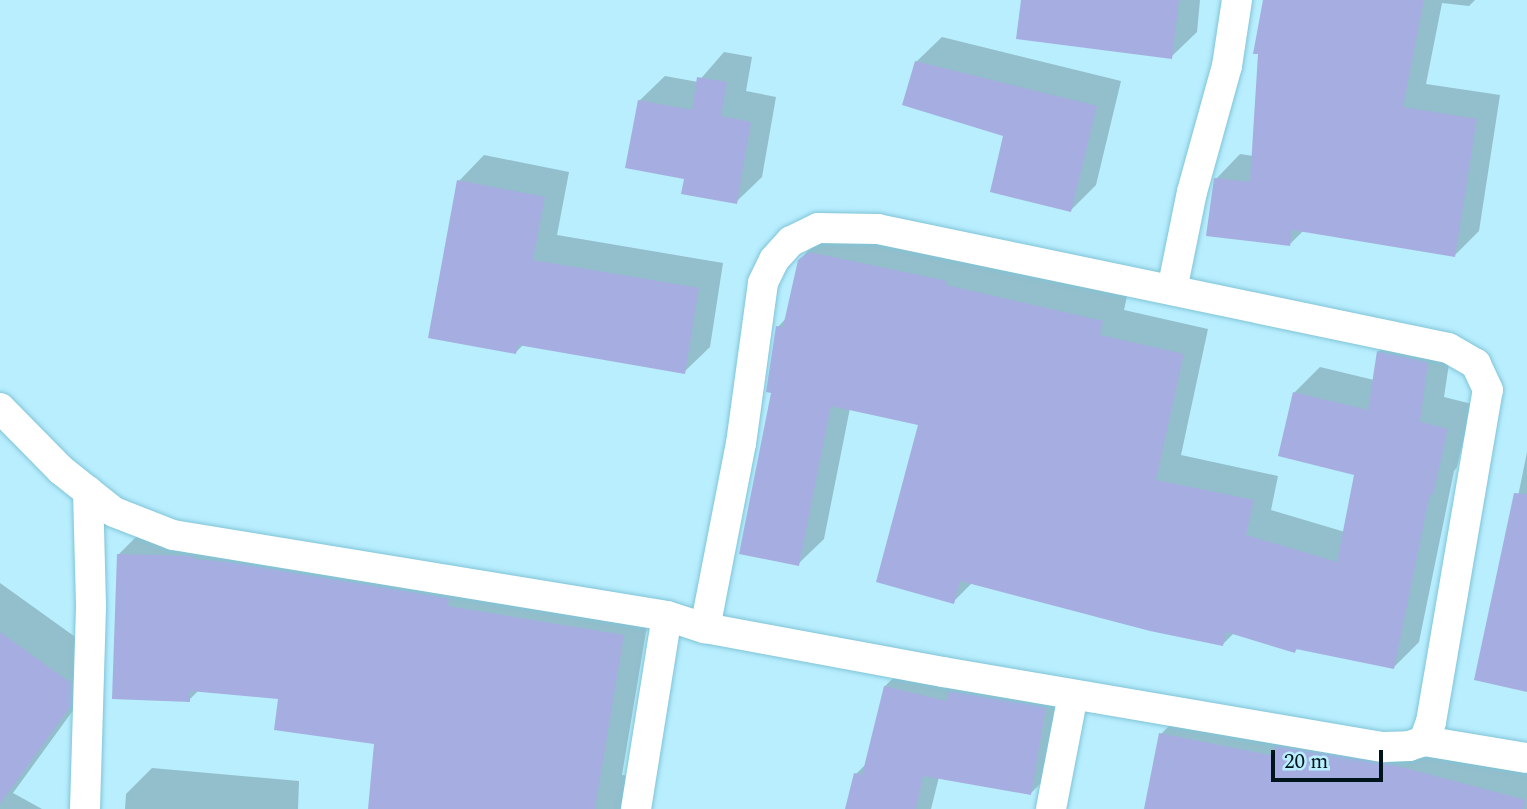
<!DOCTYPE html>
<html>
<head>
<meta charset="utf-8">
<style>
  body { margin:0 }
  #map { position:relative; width:1527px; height:809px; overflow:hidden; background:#b8eefe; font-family:Spectral,serif }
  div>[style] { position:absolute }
  .shadow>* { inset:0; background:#0003 }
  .building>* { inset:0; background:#a6aee1 }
  .roads { filter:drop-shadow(0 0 2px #80c4d7) drop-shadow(0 0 2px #80c4d7) }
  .street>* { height:30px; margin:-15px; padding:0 15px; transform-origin:15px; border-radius:15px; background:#fff }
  span { translate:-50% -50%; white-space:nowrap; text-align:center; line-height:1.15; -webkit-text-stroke:7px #b8eefe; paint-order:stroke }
  .scale { position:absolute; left:1271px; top:750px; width:112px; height:32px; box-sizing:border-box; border:4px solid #00141b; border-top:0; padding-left:9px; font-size:21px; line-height:24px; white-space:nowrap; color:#00141b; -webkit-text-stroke:5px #b8eefe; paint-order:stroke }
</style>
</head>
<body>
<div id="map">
  <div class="shadow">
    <div style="clip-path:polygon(1023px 0,1200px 0,1197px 32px,1171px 57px)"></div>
    <div style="clip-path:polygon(1265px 0,1475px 0,1469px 6px,1442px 3px,1426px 84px,1500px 95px,1479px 231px,1455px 255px,1304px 230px,1289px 245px,1216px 179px,1240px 154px,1253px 156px)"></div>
    <div style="clip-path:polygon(942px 37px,1121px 81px,1096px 185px,1071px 210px,1006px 134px,916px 62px)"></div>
    <div style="clip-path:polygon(724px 52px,752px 57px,746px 91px,776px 97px,762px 177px,736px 202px,686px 178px,639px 101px,665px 76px,698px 82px)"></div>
    <div style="clip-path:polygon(484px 155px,569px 172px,557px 235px,723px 263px,710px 347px,684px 372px,524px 344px,515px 353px,459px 181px)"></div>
    <div style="clip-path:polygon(829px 230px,1127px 296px,1124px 310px,1208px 329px,1181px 455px,1278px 476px,1271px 510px,1345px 532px,1356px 474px,1280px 455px,1295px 392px,1320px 367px,1374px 380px,1378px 352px,1404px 327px,1453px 337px,1444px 397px,1472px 404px,1457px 467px,1454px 471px,1419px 642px,1394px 667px,1298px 648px,1295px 651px,1234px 633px,1223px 644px,972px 583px,953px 602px,920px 423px,850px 408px,824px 539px,798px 564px,773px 392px,778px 327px,787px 317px,799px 260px)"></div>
    <div style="clip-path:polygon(1527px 452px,1527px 690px,1510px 536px)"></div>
    <div style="clip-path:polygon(146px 527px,650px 608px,622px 775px,630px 776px,626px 809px,370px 809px,376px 742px,280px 697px,199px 690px,189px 700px,119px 554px)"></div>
    <div style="clip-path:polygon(0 583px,99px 654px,98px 676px,13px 793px,42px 809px,0 809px)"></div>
    <div style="clip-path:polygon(908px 664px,1068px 685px,1054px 770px,1031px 793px,939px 777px,931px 809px,847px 809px,856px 774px,866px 764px,885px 686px)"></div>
    <div style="clip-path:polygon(1188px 707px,1527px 766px,1527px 809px,1146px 809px,1161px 734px)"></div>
    <div style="clip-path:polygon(152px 768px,299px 781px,298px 809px,125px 809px,126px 794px)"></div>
  </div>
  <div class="building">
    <div style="clip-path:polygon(1021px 0,1179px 0,1172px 59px,1016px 39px)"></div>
    <div style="clip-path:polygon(1263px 0,1424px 0,1403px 107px,1477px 119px,1455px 257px,1292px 230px,1290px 246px,1206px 236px,1214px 178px,1250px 182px,1258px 54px,1253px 54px)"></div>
    <div style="clip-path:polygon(915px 61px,1097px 106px,1071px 212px,990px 192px,1003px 136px,902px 105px)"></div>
    <div style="clip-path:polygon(697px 77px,727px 82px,721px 116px,751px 122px,737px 204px,681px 194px,684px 179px,625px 168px,638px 100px,692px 110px)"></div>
    <div style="clip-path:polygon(457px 180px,545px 197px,533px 260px,699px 288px,685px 374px,518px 345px,516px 354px,428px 338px)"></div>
    <div style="clip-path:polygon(809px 252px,947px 281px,946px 285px,1103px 321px,1100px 335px,1184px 354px,1156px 480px,1254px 500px,1246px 535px,1337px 562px,1354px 475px,1278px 456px,1293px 392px,1368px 410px,1377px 351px,1428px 362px,1420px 422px,1448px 429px,1433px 495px,1430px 494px,1394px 669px,1296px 649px,1295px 653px,1226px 632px,1223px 646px,1150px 631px,960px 581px,954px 604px,876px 582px,918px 425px,831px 406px,799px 566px,739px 554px,771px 393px,766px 392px,776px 326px,783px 327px,798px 260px)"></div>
    <div style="clip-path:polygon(1514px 493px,1527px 494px,1527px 692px,1474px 680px)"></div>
    <div style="clip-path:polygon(117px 554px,194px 556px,194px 559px,230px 562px,449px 598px,448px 606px,624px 635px,595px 809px,368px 809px,374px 744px,274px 730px,278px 699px,190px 691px,190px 702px,112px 699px)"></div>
    <div style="clip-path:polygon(0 632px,71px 683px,71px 706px,0 804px)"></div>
    <div style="clip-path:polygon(884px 686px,947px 701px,949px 691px,1046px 707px,1031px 795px,923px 776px,916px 809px,845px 809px,854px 773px,862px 775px)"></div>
    <div style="clip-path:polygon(1159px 733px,1274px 756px,1276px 746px,1390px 764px,1526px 800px,1524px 809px,1144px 809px)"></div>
  </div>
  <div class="roads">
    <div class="street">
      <div style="left:1172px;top:290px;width:100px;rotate:-78.5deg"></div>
      <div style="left:1192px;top:192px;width:131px;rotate:-74.5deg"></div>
      <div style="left:1227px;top:66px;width:67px;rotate:-81.4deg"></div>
      <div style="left:0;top:408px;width:87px;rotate:45.5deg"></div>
      <div style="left:61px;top:470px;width:68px;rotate:38.4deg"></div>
      <div style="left:114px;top:512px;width:63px;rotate:21.3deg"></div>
      <div style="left:173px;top:535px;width:501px;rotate:9.31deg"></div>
      <div style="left:667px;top:616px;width:40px;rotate:18deg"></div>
      <div style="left:705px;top:628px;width:242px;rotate:10.5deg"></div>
      <div style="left:943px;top:672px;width:447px;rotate:9.7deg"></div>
      <div style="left:1384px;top:747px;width:25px;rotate:-2deg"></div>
      <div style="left:1409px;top:746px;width:16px;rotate:-18deg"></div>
      <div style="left:1424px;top:741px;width:20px;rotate:-70deg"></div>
      <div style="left:1431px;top:722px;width:337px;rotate:-80.3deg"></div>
      <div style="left:1488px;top:390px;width:29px;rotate:-115deg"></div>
      <div style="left:1476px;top:364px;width:32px;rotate:-150deg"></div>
      <div style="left:1448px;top:348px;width:582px;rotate:-168.21deg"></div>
      <div style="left:878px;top:229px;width:60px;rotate:-179deg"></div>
      <div style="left:818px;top:228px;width:30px;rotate:154deg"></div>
      <div style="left:791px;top:241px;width:25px;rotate:132deg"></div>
      <div style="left:774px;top:260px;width:25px;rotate:116deg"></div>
      <div style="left:763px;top:283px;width:162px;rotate:97.8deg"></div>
      <div style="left:741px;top:443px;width:188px;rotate:101deg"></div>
      <div style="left:1424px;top:741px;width:104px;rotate:9.4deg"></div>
      <div style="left:85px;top:809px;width:204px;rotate:-88.3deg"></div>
      <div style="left:91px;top:605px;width:114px;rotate:-91.5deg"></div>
      <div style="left:636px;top:809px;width:195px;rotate:-80.9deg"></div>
      <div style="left:1051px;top:809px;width:116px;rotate:-79.1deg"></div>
    </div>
  </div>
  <div class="scale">20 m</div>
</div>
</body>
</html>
